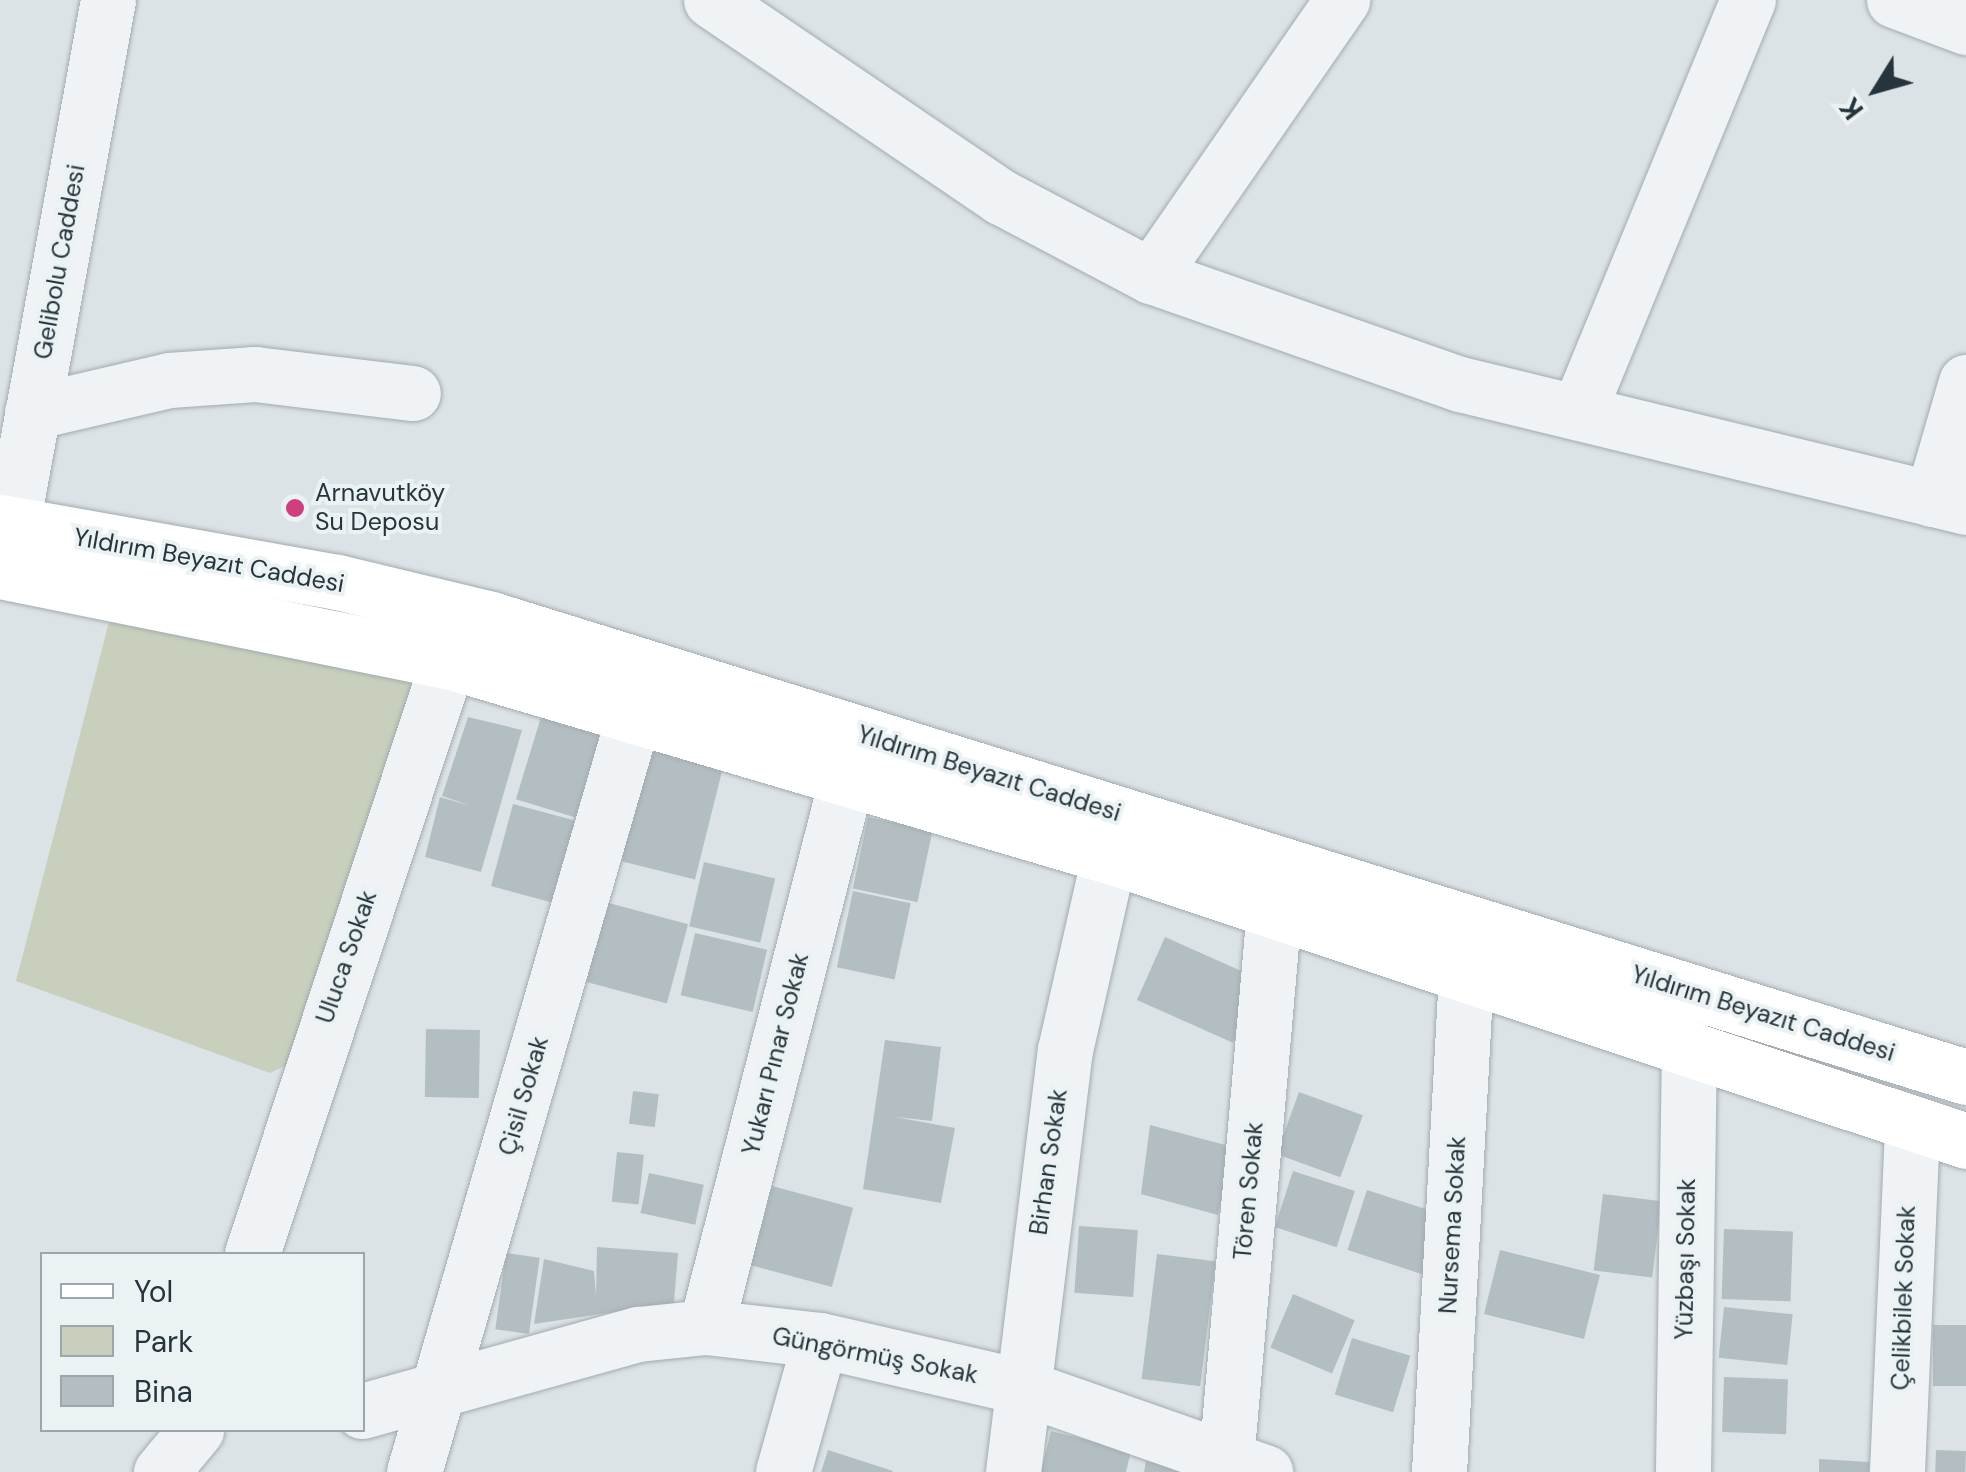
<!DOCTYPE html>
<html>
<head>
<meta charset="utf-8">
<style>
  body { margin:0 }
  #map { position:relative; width:1966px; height:1472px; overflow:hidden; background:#dce3e6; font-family:"DM Sans",sans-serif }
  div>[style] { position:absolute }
  .green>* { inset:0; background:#c8d0bd }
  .building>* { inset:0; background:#b3bec3; transform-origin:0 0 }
  .roads { filter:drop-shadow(0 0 2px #a2abb0) drop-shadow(0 0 2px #a2abb0) }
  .minor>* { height:55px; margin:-27.5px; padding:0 27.5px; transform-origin:27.5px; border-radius:27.5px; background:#eff3f5 }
  .major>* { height:55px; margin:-27.5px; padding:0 27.5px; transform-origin:27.5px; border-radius:27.5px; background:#fff }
  .dots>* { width:28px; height:28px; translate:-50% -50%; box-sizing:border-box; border:5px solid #ebf2f4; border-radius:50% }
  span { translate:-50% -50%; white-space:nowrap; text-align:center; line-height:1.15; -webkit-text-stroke:8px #ebf2f4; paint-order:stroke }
  .street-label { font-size:25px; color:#26353d }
  .poi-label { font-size:25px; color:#26353d }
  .left { translate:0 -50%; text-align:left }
  .legend { position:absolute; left:40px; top:1252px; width:325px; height:180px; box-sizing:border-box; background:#ebf2f4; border:2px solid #9ca6ab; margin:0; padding:12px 18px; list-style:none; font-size:30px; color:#26353d }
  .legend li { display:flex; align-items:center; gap:20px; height:50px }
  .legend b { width:50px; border:2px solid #9ca6ab }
  .north { position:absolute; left:1826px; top:40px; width:100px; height:100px; -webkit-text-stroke:8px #ebf2f4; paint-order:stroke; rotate:233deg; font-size:28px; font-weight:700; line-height:40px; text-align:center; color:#26353d }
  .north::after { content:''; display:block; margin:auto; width:35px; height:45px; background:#26353d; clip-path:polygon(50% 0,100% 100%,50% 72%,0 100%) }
</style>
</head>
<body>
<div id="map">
  <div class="green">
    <div style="clip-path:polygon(109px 622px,416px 677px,289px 1064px,270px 1073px,16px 981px)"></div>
  </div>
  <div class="building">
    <div style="clip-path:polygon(468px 717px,522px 730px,481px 872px,425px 857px,440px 797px,471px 806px,442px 796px)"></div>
    <div style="left:541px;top:717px;width:70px;height:86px;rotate:17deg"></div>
    <div style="left:643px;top:745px;width:83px;height:118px;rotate:14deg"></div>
    <div style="left:513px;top:804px;width:67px;height:85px;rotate:15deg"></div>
    <div style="left:868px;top:817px;width:66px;height:73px;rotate:12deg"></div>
    <div style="left:704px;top:862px;width:73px;height:66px;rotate:13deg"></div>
    <div style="left:853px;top:891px;width:59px;height:78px;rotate:12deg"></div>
    <div style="left:605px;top:902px;width:86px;height:82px;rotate:15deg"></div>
    <div style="left:695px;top:933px;width:74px;height:64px;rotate:13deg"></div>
    <div style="left:1165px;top:937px;width:105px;height:69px;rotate:24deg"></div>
    <div style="left:426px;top:1029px;width:54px;height:68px;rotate:1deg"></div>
    <div style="clip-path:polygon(885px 1040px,941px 1047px,932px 1121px,895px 1117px,955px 1128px,941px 1203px,863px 1189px)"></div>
    <div style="left:633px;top:1091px;width:26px;height:33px;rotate:7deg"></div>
    <div style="left:1299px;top:1092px;width:68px;height:66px;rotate:20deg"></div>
    <div style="clip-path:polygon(1150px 1125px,1233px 1147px,1218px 1215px,1141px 1194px)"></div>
    <div style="left:617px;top:1152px;width:27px;height:50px;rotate:6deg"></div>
    <div style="left:1293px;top:1171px;width:65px;height:59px;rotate:18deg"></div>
    <div style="left:649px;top:1173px;width:56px;height:41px;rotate:12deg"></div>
    <div style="left:772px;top:1186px;width:84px;height:82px;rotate:15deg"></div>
    <div style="left:1367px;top:1190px;width:80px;height:63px;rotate:18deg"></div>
    <div style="left:1603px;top:1194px;width:59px;height:77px;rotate:7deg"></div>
    <div style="left:1079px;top:1226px;width:59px;height:67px;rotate:4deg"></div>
    <div style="left:1724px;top:1229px;width:69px;height:70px;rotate:2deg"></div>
    <div style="clip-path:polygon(597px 1247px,678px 1253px,674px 1303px,534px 1324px,544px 1259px,594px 1271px,596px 1296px)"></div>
    <div style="left:1500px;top:1250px;width:103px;height:66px;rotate:14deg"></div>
    <div style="left:506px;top:1253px;width:34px;height:77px;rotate:8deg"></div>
    <div style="left:1157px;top:1254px;width:59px;height:126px;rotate:7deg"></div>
    <div style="left:1293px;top:1294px;width:67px;height:58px;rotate:23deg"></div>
    <div style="left:1724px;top:1307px;width:69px;height:51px;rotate:6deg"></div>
    <div style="left:1933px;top:1325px;width:33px;height:61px"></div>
    <div style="left:1352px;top:1338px;width:61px;height:59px;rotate:17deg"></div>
    <div style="left:1724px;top:1377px;width:64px;height:55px;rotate:2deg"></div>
    <div style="clip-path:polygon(1051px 1431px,1131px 1451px,1126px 1472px,1041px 1472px)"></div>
    <div style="clip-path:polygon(828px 1450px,893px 1471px,892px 1472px,821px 1472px)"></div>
    <div style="left:1936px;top:1450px;width:30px;height:22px;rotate:2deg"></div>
    <div style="clip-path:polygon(1819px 1459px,1869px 1462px,1869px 1472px,1819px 1472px)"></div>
    <div style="clip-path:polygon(1146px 1461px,1196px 1470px,1196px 1472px,1144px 1472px)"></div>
  </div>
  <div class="roads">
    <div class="minor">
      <div style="left:711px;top:0;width:351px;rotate:34.2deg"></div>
      <div style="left:1001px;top:197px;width:170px;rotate:27.8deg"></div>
      <div style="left:1151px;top:276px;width:327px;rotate:19.3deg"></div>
      <div style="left:1460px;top:384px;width:521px;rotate:13.66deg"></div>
      <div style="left:1894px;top:0;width:77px;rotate:20.6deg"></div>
      <div style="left:1151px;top:276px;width:336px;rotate:-55.3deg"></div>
      <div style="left:32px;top:412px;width:141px;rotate:-13.1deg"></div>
      <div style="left:169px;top:380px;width:86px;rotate:-4deg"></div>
      <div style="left:255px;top:374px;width:159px;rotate:6.9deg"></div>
      <div style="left:1578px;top:412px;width:446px;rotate:-67.6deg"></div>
      <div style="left:1932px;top:499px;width:122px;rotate:-73.8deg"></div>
      <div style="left:12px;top:525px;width:534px;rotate:-79.64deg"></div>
      <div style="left:252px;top:1254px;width:625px;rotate:-71.71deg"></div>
      <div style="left:706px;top:1327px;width:564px;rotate:-75.62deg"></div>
      <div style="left:362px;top:1411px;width:287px;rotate:-15.6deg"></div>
      <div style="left:638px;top:1334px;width:68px;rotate:-5.9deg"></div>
      <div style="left:706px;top:1327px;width:115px;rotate:6.5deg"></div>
      <div style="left:820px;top:1340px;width:204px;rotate:13deg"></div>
      <div style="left:1019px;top:1386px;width:261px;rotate:19.3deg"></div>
      <div style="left:161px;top:1472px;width:55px;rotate:-50.2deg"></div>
      <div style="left:414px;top:1472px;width:785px;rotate:-73.8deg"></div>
      <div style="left:783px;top:1472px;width:137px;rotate:-74.3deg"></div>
      <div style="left:1013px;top:1472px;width:425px;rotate:-83deg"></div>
      <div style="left:1065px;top:1050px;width:199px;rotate:-77.2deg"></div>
      <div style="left:1225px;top:1472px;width:564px;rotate:-85.02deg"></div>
      <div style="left:1439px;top:1472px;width:494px;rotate:-86.9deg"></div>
      <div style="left:1683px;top:1472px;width:425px;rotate:-89.2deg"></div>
      <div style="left:1897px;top:1472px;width:348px;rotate:-87.5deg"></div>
    </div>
    <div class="major">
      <div style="left:0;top:522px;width:342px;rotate:10.1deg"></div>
      <div style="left:337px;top:582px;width:158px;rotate:13.5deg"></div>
      <div style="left:491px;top:619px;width:1544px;rotate:17.25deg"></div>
      <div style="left:0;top:571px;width:457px;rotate:11.4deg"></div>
      <div style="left:448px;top:661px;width:689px;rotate:16.44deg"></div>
      <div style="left:1109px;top:856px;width:903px;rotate:18.39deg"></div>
    </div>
  </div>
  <div class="dots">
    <div style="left:295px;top:508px;background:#cf3e7e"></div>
  </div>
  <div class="street-label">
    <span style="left:60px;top:262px;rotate:-80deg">Gelibolu Caddesi</span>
    <span style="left:209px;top:561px;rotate:10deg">Yıldırım Beyazıt Caddesi</span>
    <span style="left:989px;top:774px;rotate:17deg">Yıldırım Beyazıt Caddesi</span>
    <span style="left:347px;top:957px;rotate:-71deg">Uluca Sokak</span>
    <span style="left:1763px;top:1014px;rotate:17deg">Yıldırım Beyazıt Caddesi</span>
    <span style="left:776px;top:1054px;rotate:-76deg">Yukarı Pınar Sokak</span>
    <span style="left:524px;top:1096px;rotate:-74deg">Çisil Sokak</span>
    <span style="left:1049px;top:1162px;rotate:-82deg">Birhan Sokak</span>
    <span style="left:1249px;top:1191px;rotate:-85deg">Tören Sokak</span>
    <span style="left:1453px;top:1225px;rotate:-87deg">Nursema Sokak</span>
    <span style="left:1686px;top:1259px;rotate:-89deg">Yüzbaşı Sokak</span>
    <span style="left:1904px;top:1298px;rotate:-88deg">Çelikbilek Sokak</span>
    <span style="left:875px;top:1356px;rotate:11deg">Güngörmüş Sokak</span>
  </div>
  <div class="poi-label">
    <span class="left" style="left:315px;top:508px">Arnavutköy<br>Su Deposu</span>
  </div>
  <ul class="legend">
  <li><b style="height:12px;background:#fff"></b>Yol</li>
  <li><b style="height:28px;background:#c8d0bd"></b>Park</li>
  <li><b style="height:28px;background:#b3bec3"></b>Bina</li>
  </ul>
  <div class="north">K</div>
</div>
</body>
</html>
